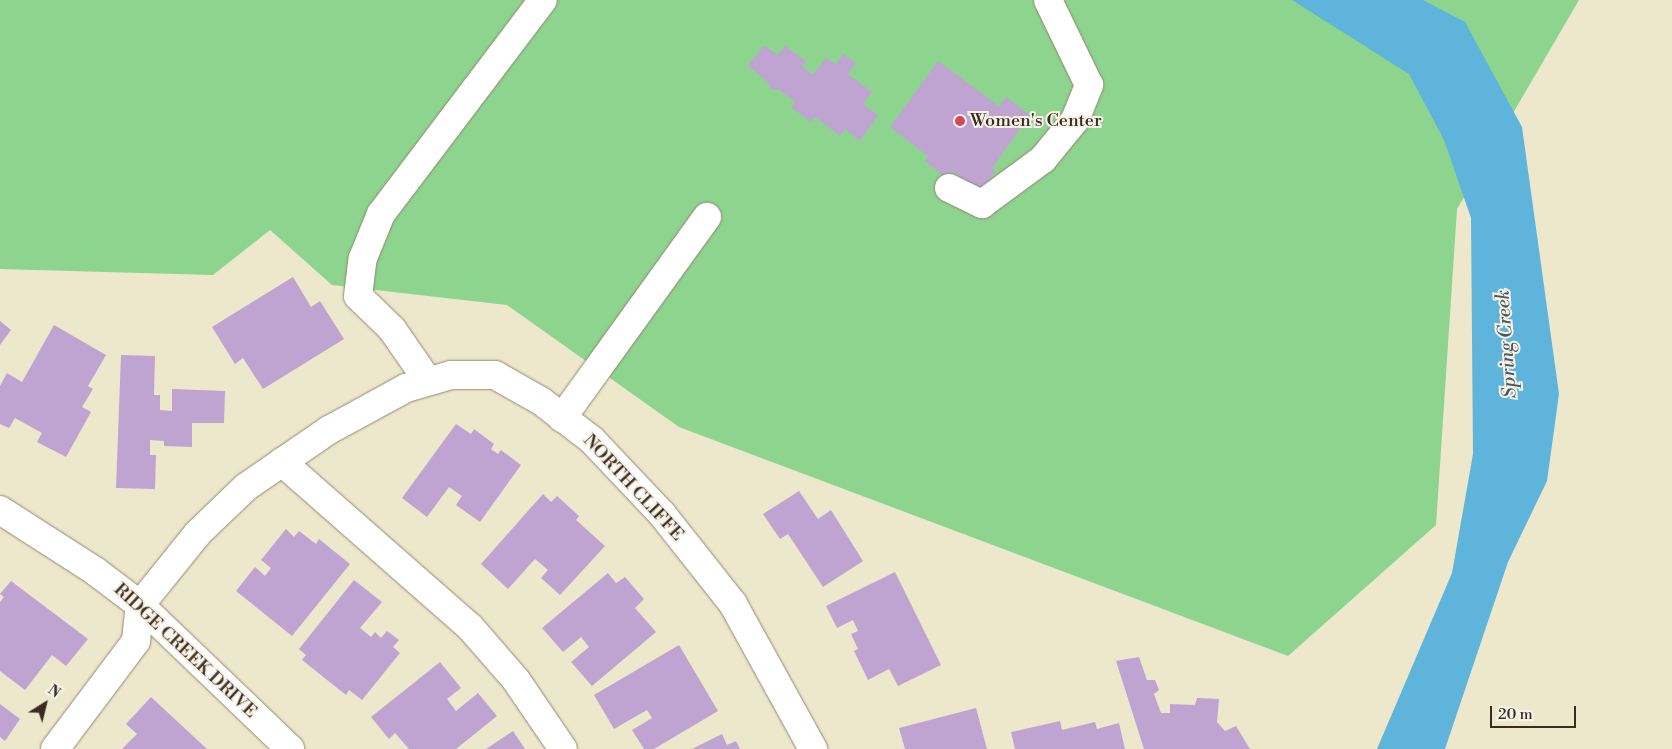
<!DOCTYPE html>
<html>
<head>
<meta charset="utf-8">
<style>
  body { margin:0 }
  #map { position:relative; width:1672px; height:749px; overflow:hidden; background:#ede7cb; font-family:"Libre Bodoni",serif }
  div>[style] { position:absolute }
  .green>* { inset:0; background:#8dd48f }
  .water>* { inset:0; background:#5fb4db }
  .building>* { inset:0; background:#bfa4d2 }
  .roads { filter:drop-shadow(0 0 1px #948874) drop-shadow(0 0 1px #948874) }
  .minor>* { height:28px; margin:-14px; padding:0 14px; transform-origin:14px; border-radius:14px; background:#fff }
  .dots>* { width:14px; height:14px; translate:-50% -50%; box-sizing:border-box; border:2px solid #f7f3e8; border-radius:50% }
  span { translate:-50% -50%; white-space:nowrap; text-align:center; line-height:1.15; -webkit-text-stroke:4px #f7f3e8; paint-order:stroke }
  .poi-label { font-size:18px; color:#3b2a1e }
  .left { translate:0 -50%; text-align:left }
  .street-label { font-size:18px; color:#3b2a1e }
  .water-label { font-size:19px; color:#485a60; font-style:italic }
  .north { position:absolute; left:20px; top:679px; width:50px; height:50px; -webkit-text-stroke:4px #f7f3e8; paint-order:stroke; rotate:36deg; font-size:14px; font-weight:700; line-height:20px; text-align:center; color:#3b2a1e }
  .north::after { content:''; display:block; margin:auto; width:18px; height:22px; background:#3b2a1e; clip-path:polygon(50% 0,100% 100%,50% 72%,0 100%) }
  .scale { position:absolute; left:1490px; top:706px; width:86px; height:22px; box-sizing:border-box; border:2px solid #3b2a1e; border-top:0; padding-left:6px; font-size:15px; line-height:18px; white-space:nowrap; color:#3b2a1e; -webkit-text-stroke:4px #f7f3e8; paint-order:stroke }
</style>
</head>
<body>
<div id="map">
  <div class="green">
    <div style="clip-path:polygon(0 0,1579px 0,1457px 209px,1436px 525px,1288px 656px,679px 427px,507px 305px,332px 285px,270px 230px,213px 275px,0 269px)"></div>
  </div>
  <div class="water">
    <div style="clip-path:polygon(1292px 0,1423px 0,1465px 22px,1522px 127px,1559px 394px,1547px 481px,1508px 562px,1445px 749px,1377px 749px,1452px 573px,1473px 454px,1471px 218px,1444px 140px,1409px 74px)"></div>
  </div>
  <div class="building">
    <div style="clip-path:polygon(764px 45px,778px 55px,785px 46px,806px 61px,802px 66px,813px 75px,826px 58px,836px 64px,843px 54px,856px 63px,848px 74px,872px 92px,863px 104px,878px 115px,860px 141px,845px 129px,840px 136px,815px 117px,811px 122px,791px 107px,795px 102px,779px 90px,771px 89px,767px 81px,748px 66px)"></div>
    <div style="clip-path:polygon(938px 61px,999px 106px,1006px 97px,1030px 115px,992px 168px,996px 170px,980px 191px,953px 171px,948px 179px,925px 161px,928px 156px,890px 127px)"></div>
    <div style="clip-path:polygon(293px 277px,311px 307px,320px 301px,344px 339px,263px 389px,243px 358px,235px 364px,212px 327px)"></div>
    <div style="clip-path:polygon(0 321px,11px 330px,0 345px)"></div>
    <div style="clip-path:polygon(54px 325px,106px 355px,88px 386px,93px 389px,82px 407px,91px 412px,66px 457px,37px 442px,42px 433px,15px 418px,9px 428px,0 424px,0 386px,7px 373px,22px 382px)"></div>
    <div style="clip-path:polygon(121px 355px,155px 356px,154px 395px,160px 395px,160px 410px,172px 411px,172px 389px,225px 391px,224px 423px,192px 423px,192px 447px,164px 446px,164px 441px,150px 440px,150px 455px,156px 455px,155px 489px,116px 488px)"></div>
    <div style="clip-path:polygon(456px 424px,471px 434px,474px 429px,494px 444px,491px 449px,498px 454px,501px 450px,521px 465px,480px 522px,456px 505px,462px 496px,449px 487px,427px 517px,402px 498px)"></div>
    <div style="clip-path:polygon(799px 491px,818px 519px,831px 510px,863px 561px,823px 587px,788px 534px,780px 539px,763px 514px)"></div>
    <div style="clip-path:polygon(543px 494px,551px 502px,557px 496px,579px 516px,576px 520px,605px 546px,560px 595px,541px 578px,548px 570px,535px 559px,508px 589px,481px 564px)"></div>
    <div style="clip-path:polygon(286px 529px,294px 537px,299px 531px,316px 544px,319px 539px,350px 564px,292px 636px,236px 591px,255px 567px,265px 576px,271px 568px,261px 560px)"></div>
    <div style="clip-path:polygon(895px 572px,941px 665px,898px 686px,889px 669px,868px 680px,854px 651px,858px 649px,851px 634px,858px 631px,853px 620px,837px 628px,826px 606px)"></div>
    <div style="clip-path:polygon(608px 573px,616px 583px,625px 577px,644px 599px,635px 608px,656px 632px,592px 686px,571px 662px,589px 647px,581px 637px,563px 652px,542px 628px)"></div>
    <div style="clip-path:polygon(354px 580px,382px 602px,360px 628px,371px 637px,375px 632px,381px 638px,387px 631px,399px 640px,393px 647px,400px 653px,362px 700px,349px 690px,346px 695px,302px 660px,306px 655px,299px 649px)"></div>
    <div style="clip-path:polygon(11px 581px,88px 639px,66px 666px,52px 655px,25px 690px,0 671px,0 602px,4px 597px,0 594px)"></div>
    <div style="clip-path:polygon(679px 645px,718px 711px,654px 749px,644px 749px,632px 730px,652px 718px,647px 710px,614px 729px,594px 695px)"></div>
    <div style="clip-path:polygon(1139px 657px,1147px 680px,1155px 680px,1159px 690px,1154px 694px,1161px 713px,1170px 713px,1170px 704px,1195px 705px,1197px 698px,1219px 699px,1217px 722px,1225px 731px,1236px 726px,1250px 749px,1144px 749px,1116px 661px)"></div>
    <div style="clip-path:polygon(440px 662px,461px 688px,447px 699px,456px 711px,478px 693px,497px 716px,456px 749px,409px 749px,395px 733px,389px 739px,371px 717px)"></div>
    <div style="clip-path:polygon(151px 697px,207px 749px,122px 749px,137px 734px,126px 724px)"></div>
    <div style="clip-path:polygon(0 704px,20px 719px,5px 741px,0 737px)"></div>
    <div style="clip-path:polygon(976px 708px,987px 749px,905px 749px,899px 728px)"></div>
    <div style="clip-path:polygon(1060px 721px,1062px 730px,1095px 722px,1097px 729px,1119px 723px,1125px 749px,1015px 749px,1011px 732px)"></div>
    <div style="clip-path:polygon(513px 731px,525px 749px,486px 749px)"></div>
    <div style="clip-path:polygon(722px 734px,727px 745px,736px 741px,740px 749px,692px 749px)"></div>
  </div>
  <div class="roads">
    <div class="minor">
      <div style="left:949px;top:188px;width:37px;rotate:26deg"></div>
      <div style="left:982px;top:204px;width:76px;rotate:-36.4deg"></div>
      <div style="left:1043px;top:159px;width:50px;rotate:-50.6deg"></div>
      <div style="left:1075px;top:120px;width:38px;rotate:-68deg"></div>
      <div style="left:1089px;top:85px;width:94px;rotate:-115.8deg"></div>
      <div style="left:428px;top:381px;width:63px;rotate:-124.7deg"></div>
      <div style="left:392px;top:329px;width:47px;rotate:-135.9deg"></div>
      <div style="left:358px;top:296px;width:38px;rotate:-83deg"></div>
      <div style="left:363px;top:258px;width:48px;rotate:-67.8deg"></div>
      <div style="left:381px;top:214px;width:268px;rotate:-52.9deg"></div>
      <div style="left:562px;top:418px;width:248px;rotate:-54.2deg"></div>
      <div style="left:282px;top:462px;width:250px;rotate:41.3deg"></div>
      <div style="left:470px;top:627px;width:70px;rotate:49deg"></div>
      <div style="left:516px;top:680px;width:83px;rotate:55.7deg"></div>
      <div style="left:0;top:510px;width:113px;rotate:32.7deg"></div>
      <div style="left:95px;top:571px;width:56px;rotate:37.1deg"></div>
      <div style="left:140px;top:605px;width:208px;rotate:43.8deg"></div>
      <div style="left:55px;top:749px;width:135px;rotate:-53.1deg"></div>
      <div style="left:136px;top:641px;width:36px;rotate:-84deg"></div>
      <div style="left:140px;top:605px;width:92px;rotate:-51.1deg"></div>
      <div style="left:198px;top:533px;width:66px;rotate:-43.8deg"></div>
      <div style="left:246px;top:487px;width:101px;rotate:-34.5deg"></div>
      <div style="left:329px;top:430px;width:88px;rotate:-28.6deg"></div>
      <div style="left:406px;top:388px;width:47px;rotate:-16.1deg"></div>
      <div style="left:451px;top:375px;width:44px"></div>
      <div style="left:495px;top:375px;width:53px;rotate:29.5deg"></div>
      <div style="left:541px;top:401px;width:64px;rotate:37.4deg"></div>
      <div style="left:592px;top:440px;width:102px;rotate:46.6deg"></div>
      <div style="left:662px;top:514px;width:115px;rotate:51.7deg"></div>
      <div style="left:733px;top:604px;width:166px;rotate:61.1deg"></div>
    </div>
  </div>
  <div class="dots">
    <div style="left:960px;top:121px;background:#d1495b"></div>
  </div>
  <div class="poi-label">
    <span class="left" style="left:970px;top:121px">Women's Center</span>
  </div>
  <div class="street-label">
    <span style="left:633px;top:488px;rotate:47deg">NORTH CLIFFE</span>
    <span style="left:185px;top:651px;rotate:43deg">RIDGE CREEK DRIVE</span>
  </div>
  <div class="water-label">
    <span style="left:1507px;top:344px;rotate:-94deg">Spring Creek</span>
  </div>
  <div class="north">N</div>
  <div class="scale">20 m</div>
</div>
</body>
</html>
